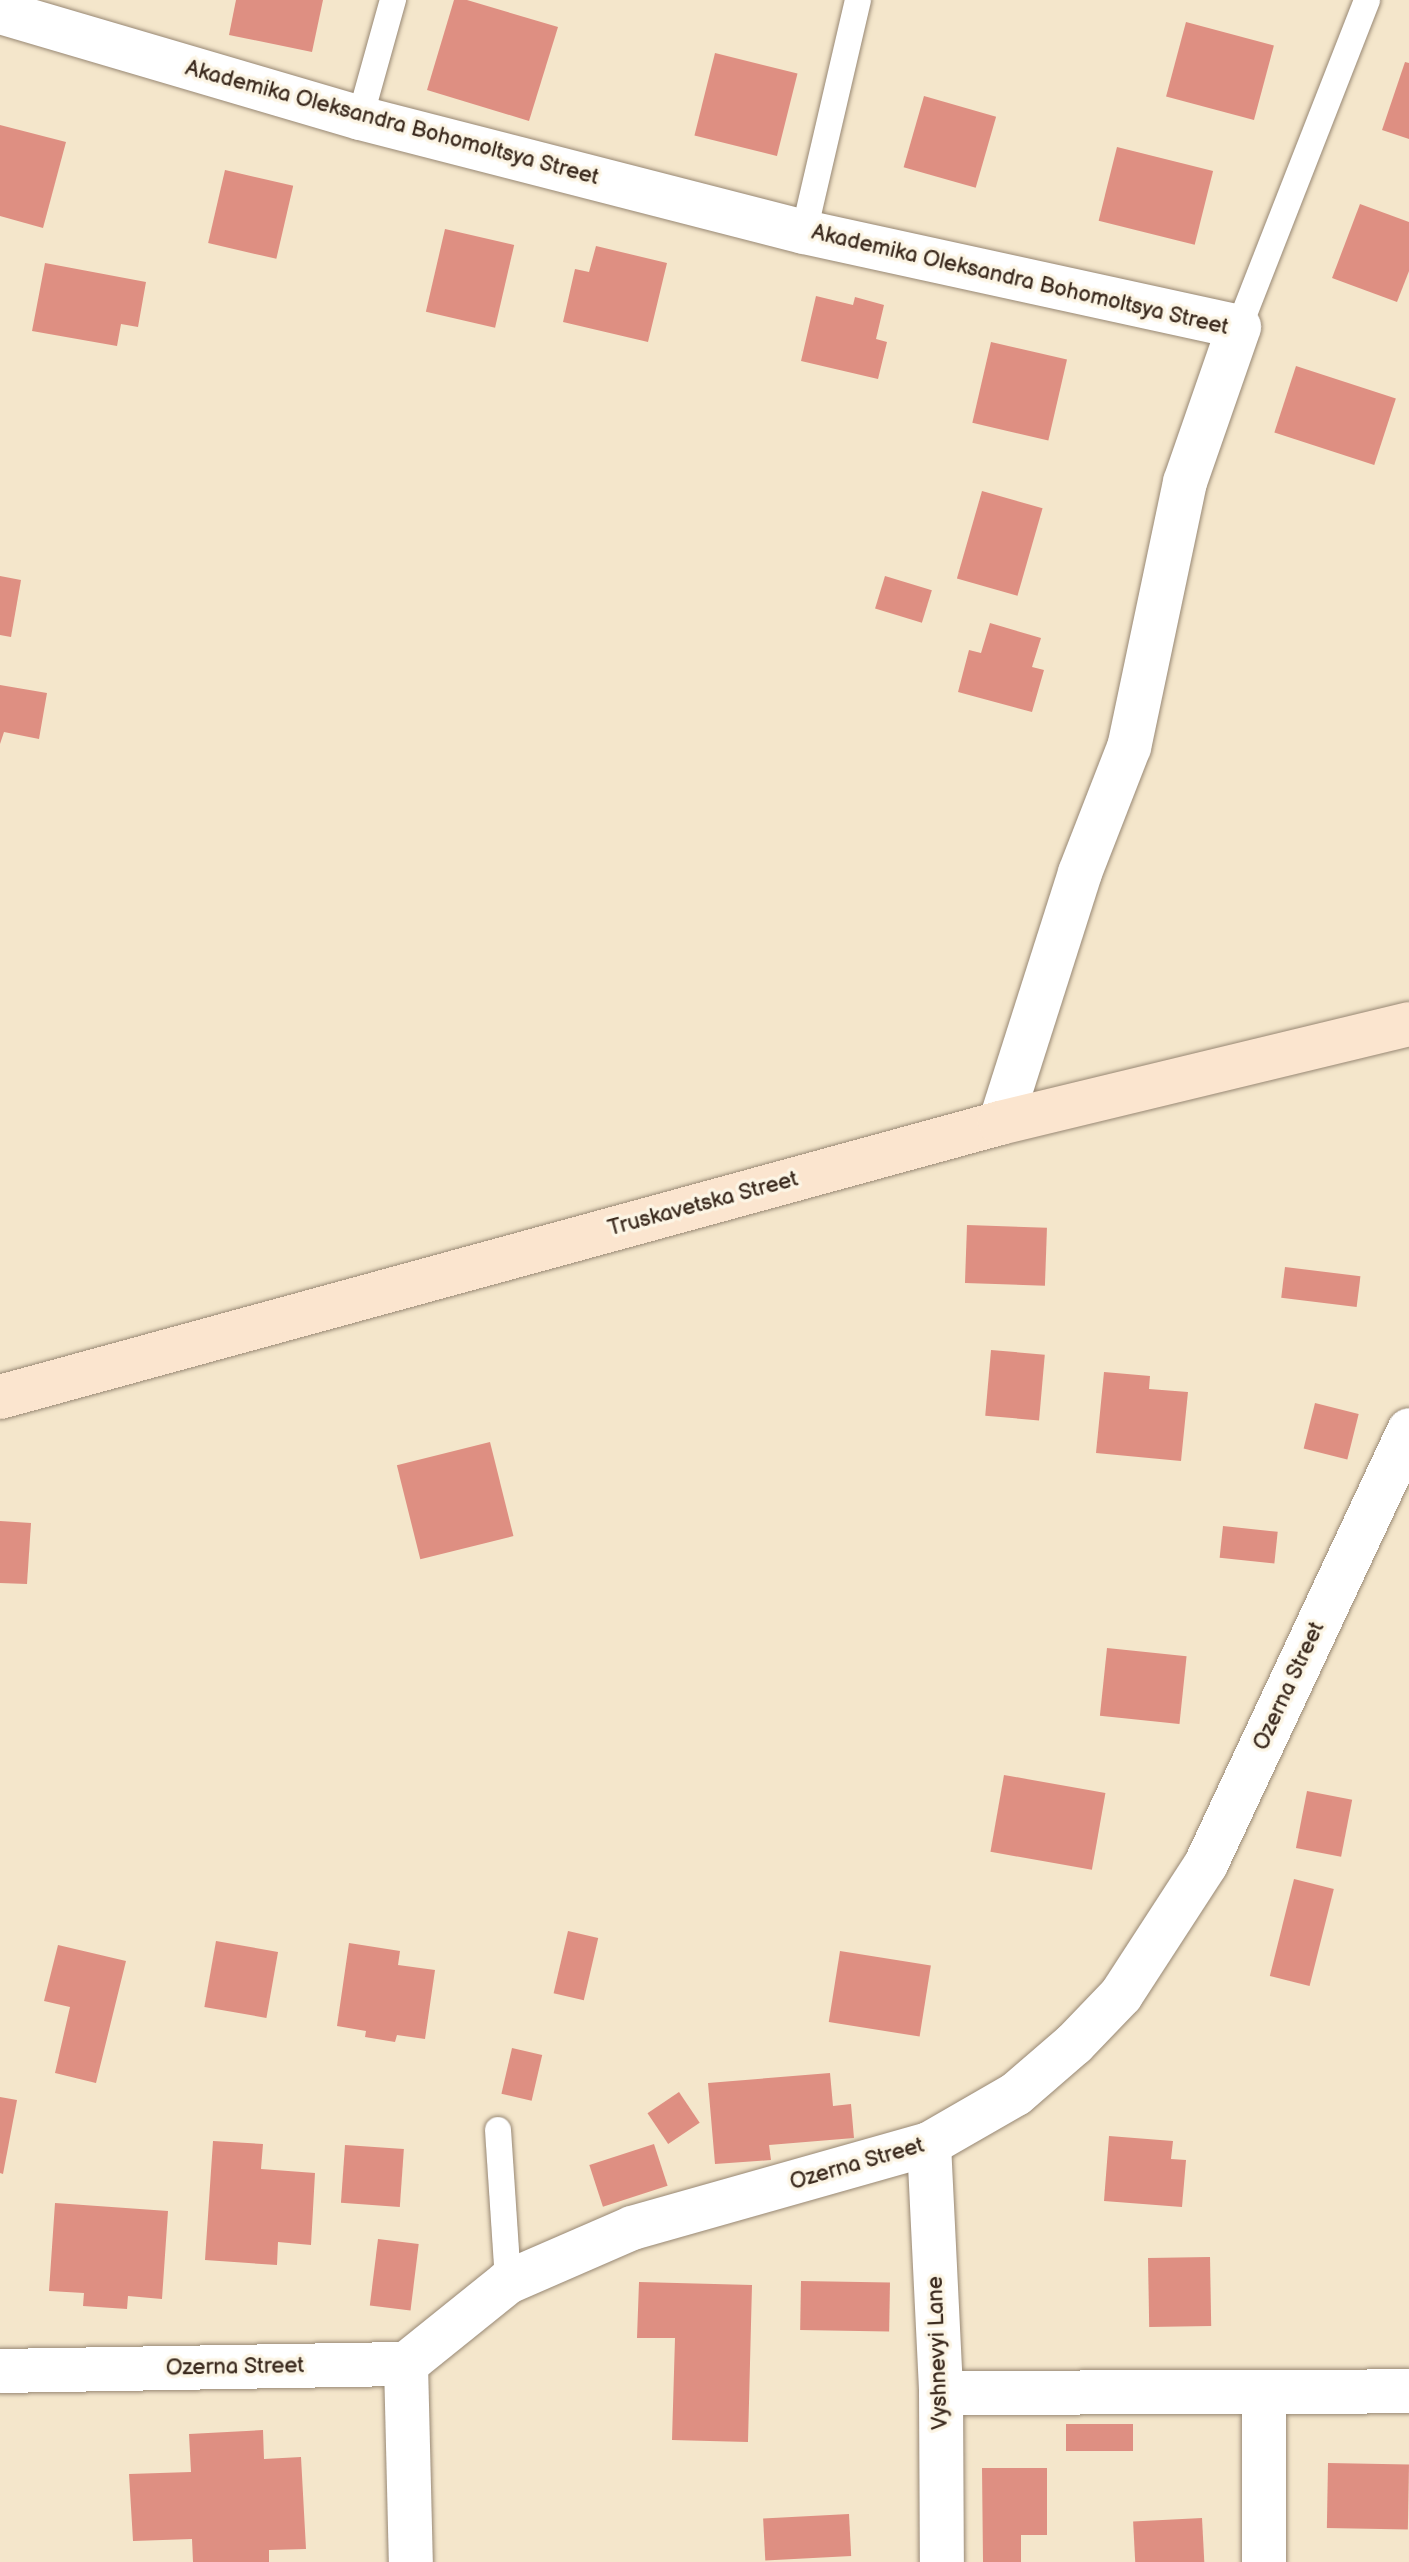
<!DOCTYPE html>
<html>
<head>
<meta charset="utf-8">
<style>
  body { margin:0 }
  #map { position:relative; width:1409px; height:2562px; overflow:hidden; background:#f4e6cb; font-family:"Balsamiq Sans",sans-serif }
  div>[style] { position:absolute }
  .building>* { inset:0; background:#de8f82; transform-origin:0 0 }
  .roads { filter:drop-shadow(0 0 2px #988874) drop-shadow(0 0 2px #988874) }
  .service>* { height:26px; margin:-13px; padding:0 13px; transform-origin:13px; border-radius:13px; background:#fff }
  .minor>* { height:44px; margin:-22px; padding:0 22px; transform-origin:22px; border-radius:22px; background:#fff }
  .secondary>* { height:44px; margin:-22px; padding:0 22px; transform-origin:22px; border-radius:22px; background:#fbe5cf }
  span { translate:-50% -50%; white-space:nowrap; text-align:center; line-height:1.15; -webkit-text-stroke:7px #fcf5e5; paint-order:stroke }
  .street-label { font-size:22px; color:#3b2a1e }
</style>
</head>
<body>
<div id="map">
  <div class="building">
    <div style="clip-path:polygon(236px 0,323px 0,312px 52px,229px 35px)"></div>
    <div style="clip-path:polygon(454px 0,467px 0,558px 27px,529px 121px,427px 90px)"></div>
    <div style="left:1186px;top:22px;width:91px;height:77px;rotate:15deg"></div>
    <div style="left:715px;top:53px;width:85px;height:85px;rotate:14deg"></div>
    <div style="clip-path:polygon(1405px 62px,1409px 63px,1409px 139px,1382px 130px)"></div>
    <div style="left:924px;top:96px;width:75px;height:74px;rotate:16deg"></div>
    <div style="clip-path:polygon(0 125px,66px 142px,43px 228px,0 216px)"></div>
    <div style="left:1117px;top:147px;width:99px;height:76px;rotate:14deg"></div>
    <div style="left:225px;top:170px;width:70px;height:75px;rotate:13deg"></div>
    <div style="clip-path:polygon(1360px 204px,1409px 222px,1409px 271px,1397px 302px,1332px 278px)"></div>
    <div style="left:445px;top:229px;width:71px;height:85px;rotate:13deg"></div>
    <div style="clip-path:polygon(596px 246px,667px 263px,648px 342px,563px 322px,575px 269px,589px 272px)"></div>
    <div style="clip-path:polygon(45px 263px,146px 282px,138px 327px,121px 324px,117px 346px,32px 331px)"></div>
    <div style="clip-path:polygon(816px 296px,853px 305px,855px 297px,884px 305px,876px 339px,887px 342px,878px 379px,801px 361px)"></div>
    <div style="left:991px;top:342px;width:78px;height:83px;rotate:13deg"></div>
    <div style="left:1296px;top:366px;width:105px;height:70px;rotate:18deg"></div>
    <div style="left:982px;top:491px;width:63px;height:91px;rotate:16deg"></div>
    <div style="clip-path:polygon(0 576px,21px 580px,11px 637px,0 635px)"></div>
    <div style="left:885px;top:576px;width:49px;height:34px;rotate:17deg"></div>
    <div style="clip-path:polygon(990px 623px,1041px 638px,1032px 667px,1044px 670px,1032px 712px,958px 692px,969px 650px,981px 653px)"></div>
    <div style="clip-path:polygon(0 685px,47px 693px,39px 739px,4px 732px,0 744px)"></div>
    <div style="left:967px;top:1225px;width:80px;height:58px;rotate:2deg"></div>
    <div style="left:1285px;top:1267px;width:76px;height:31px;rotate:7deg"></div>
    <div style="left:991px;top:1350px;width:54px;height:66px;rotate:5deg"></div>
    <div style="clip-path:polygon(1104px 1372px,1150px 1376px,1149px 1389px,1188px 1392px,1181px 1461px,1096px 1453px)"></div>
    <div style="left:1315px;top:1403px;width:45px;height:47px;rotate:14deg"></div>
    <div style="left:490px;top:1442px;width:97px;height:96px;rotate:76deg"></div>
    <div style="clip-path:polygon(0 1521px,31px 1523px,27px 1584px,0 1583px)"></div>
    <div style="left:1223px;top:1526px;width:55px;height:32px;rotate:6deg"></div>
    <div style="left:1107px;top:1648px;width:80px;height:68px;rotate:6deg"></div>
    <div style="left:1004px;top:1775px;width:103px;height:78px;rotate:10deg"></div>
    <div style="left:1307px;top:1791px;width:46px;height:58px;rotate:11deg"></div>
    <div style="left:1294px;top:1879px;width:41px;height:100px;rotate:14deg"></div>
    <div style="left:568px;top:1931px;width:31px;height:64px;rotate:13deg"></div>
    <div style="left:216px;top:1941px;width:63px;height:67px;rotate:10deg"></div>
    <div style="clip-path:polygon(349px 1943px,400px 1951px,398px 1965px,435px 1970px,425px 2039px,397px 2035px,395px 2042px,365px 2037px,366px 2031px,337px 2026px)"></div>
    <div style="clip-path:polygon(58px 1945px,126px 1961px,96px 2083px,55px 2073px,70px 2007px,44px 2001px)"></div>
    <div style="left:840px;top:1951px;width:92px;height:72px;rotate:9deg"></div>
    <div style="left:512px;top:2048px;width:31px;height:47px;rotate:13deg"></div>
    <div style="clip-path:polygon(830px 2073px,833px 2106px,851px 2104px,854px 2138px,769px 2145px,771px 2160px,715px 2164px,708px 2083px)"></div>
    <div style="left:679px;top:2092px;width:37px;height:38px;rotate:56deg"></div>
    <div style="clip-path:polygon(0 2097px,17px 2100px,3px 2174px,0 2173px)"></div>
    <div style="clip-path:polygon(1109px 2136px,1173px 2141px,1171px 2159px,1186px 2160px,1182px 2207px,1104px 2201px)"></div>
    <div style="clip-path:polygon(213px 2141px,263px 2144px,261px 2169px,315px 2173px,311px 2245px,278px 2242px,277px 2265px,205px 2260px)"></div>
    <div style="left:654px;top:2144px;width:44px;height:68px;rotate:72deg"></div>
    <div style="left:345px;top:2145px;width:59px;height:58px;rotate:4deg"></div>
    <div style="clip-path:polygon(55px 2203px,168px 2211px,162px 2299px,128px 2296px,127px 2309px,83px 2306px,84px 2293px,49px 2291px)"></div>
    <div style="left:378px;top:2239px;width:41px;height:67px;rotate:7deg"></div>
    <div style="left:1210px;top:2257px;width:69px;height:62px;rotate:89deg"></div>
    <div style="left:801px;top:2281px;width:89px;height:49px;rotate:1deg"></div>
    <div style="clip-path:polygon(639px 2282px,752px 2285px,748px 2442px,672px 2440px,675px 2338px,637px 2338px)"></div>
    <div style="left:1066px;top:2424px;width:67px;height:27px"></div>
    <div style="clip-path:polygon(263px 2430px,264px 2459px,301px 2457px,306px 2549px,269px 2550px,269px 2562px,193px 2562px,192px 2539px,133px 2541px,129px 2474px,191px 2472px,189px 2434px)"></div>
    <div style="left:1328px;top:2463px;width:81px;height:65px;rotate:1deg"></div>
    <div style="clip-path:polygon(982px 2468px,1047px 2468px,1047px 2535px,1021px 2535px,1021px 2562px,983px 2562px)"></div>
    <div style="left:849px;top:2514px;width:42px;height:86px;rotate:87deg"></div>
    <div style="left:1202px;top:2518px;width:44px;height:69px;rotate:87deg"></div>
  </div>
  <div class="roads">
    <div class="service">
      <div style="left:360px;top:118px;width:123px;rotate:-74.4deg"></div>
      <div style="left:804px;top:232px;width:238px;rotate:-76.9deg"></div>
      <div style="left:1239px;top:327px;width:351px;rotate:-68.6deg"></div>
      <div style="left:498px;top:2130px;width:152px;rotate:86.2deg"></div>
    </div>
    <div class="minor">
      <div style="left:0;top:12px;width:375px;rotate:16.4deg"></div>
      <div style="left:360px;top:118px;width:458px;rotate:14.4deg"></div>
      <div style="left:804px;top:232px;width:445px;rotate:12.3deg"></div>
      <div style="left:1239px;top:327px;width:164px;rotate:109.2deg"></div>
      <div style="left:1185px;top:482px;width:271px;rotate:101.9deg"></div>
      <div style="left:1129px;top:747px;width:135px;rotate:111.3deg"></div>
      <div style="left:1080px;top:873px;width:262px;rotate:107.7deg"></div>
      <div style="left:929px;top:2144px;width:249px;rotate:87.2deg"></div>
      <div style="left:941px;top:2393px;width:169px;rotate:89.7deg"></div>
      <div style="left:406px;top:2364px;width:198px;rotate:88.6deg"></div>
      <div style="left:0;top:2371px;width:406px;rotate:-1deg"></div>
      <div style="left:406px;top:2364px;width:131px;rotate:-38.8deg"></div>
      <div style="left:508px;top:2282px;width:135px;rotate:-23.5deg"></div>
      <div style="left:632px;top:2228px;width:309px;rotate:-15.8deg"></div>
      <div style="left:929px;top:2144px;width:100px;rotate:-29.9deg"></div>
      <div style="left:1016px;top:2094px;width:77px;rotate:-40.8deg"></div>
      <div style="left:1074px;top:2044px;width:68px;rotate:-46.2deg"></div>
      <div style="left:1121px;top:1995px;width:156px;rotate:-57deg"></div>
      <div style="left:1206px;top:1864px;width:479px;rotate:-64.9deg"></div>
      <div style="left:941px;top:2393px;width:468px;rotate:-0.2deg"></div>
      <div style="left:1264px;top:2393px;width:169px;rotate:90deg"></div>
    </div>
    <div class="secondary">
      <div style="left:0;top:1397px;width:1037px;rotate:-15.32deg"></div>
      <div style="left:1000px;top:1123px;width:421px;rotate:-13.6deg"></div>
    </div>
  </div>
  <div class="street-label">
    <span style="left:392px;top:123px;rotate:15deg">Akademika Oleksandra Bohomoltsya Street</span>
    <span style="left:1020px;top:280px;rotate:13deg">Akademika Oleksandra Bohomoltsya Street</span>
    <span style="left:703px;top:1204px;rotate:-15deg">Truskavetska Street</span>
    <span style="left:1289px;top:1686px;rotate:-65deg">Ozerna Street</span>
    <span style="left:857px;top:2164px;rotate:-16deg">Ozerna Street</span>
    <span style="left:938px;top:2353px;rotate:-92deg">Vyshnevyi Lane</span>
    <span style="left:235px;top:2367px;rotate:-1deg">Ozerna Street</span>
  </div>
</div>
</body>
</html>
